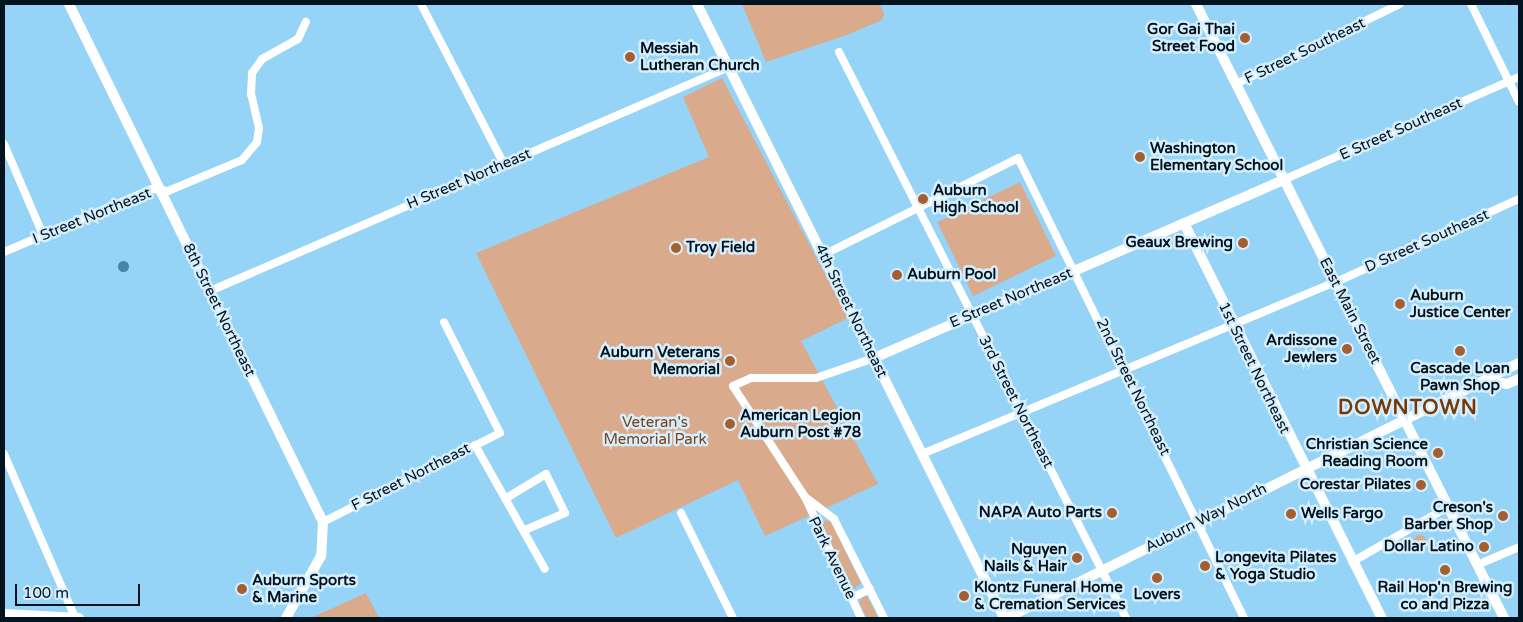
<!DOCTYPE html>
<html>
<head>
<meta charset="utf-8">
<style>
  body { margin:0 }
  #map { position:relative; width:1523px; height:622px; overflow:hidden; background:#95d3f7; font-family:"Varela Round",sans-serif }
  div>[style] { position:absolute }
  .green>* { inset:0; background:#daaa8c; transform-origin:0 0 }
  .round { border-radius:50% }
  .water>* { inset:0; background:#4585a7 }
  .street>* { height:8px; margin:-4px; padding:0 4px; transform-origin:4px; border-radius:4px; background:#fff }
  .secondary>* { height:10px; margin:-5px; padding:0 5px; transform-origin:5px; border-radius:5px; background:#fff }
  .dots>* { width:14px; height:14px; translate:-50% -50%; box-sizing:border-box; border:2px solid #d7effd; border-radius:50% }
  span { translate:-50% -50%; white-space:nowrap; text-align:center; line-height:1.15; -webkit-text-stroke:5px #d7effd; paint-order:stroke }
  .poi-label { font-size:15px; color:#00131f; font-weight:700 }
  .right { translate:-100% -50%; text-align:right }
  .left { translate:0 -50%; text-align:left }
  .street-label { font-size:15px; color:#00131f }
  .park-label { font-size:15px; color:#78421b }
  .district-label { font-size:20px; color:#743907; font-weight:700; letter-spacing:1px }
  .frame { position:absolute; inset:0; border:5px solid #00131f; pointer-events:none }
  .scale { position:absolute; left:15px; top:584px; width:125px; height:22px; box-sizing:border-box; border:2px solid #00131f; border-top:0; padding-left:6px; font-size:15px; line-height:18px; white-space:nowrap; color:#00131f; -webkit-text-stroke:4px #d7effd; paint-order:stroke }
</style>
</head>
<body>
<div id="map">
  <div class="green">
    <div style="clip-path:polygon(742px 4px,880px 4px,884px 14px,882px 20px,847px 35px,766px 62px)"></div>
    <div style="clip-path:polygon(722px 78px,848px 318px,801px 341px,878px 484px,765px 536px,738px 480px,616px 538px,476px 253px,709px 157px,683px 97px)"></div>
    <div style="left:1020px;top:182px;width:82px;height:92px;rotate:64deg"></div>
    <div style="clip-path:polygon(825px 520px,831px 522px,861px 583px,854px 589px,822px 526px)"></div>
    <div class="round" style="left:1414px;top:535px;width:12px;height:12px"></div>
    <div style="clip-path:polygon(366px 593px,379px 618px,311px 618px)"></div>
    <div style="clip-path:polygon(863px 596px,867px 596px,878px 618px,867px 618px,859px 603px)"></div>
  </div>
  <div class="water">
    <div class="round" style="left:117.5px;top:260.5px;width:11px;height:11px"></div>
  </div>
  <div class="street">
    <div style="left:421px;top:4px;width:180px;rotate:62.6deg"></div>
    <div style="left:1471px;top:4px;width:109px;rotate:63.9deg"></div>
    <div style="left:839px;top:52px;width:635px;rotate:63.11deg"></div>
    <div style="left:1236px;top:84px;width:182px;rotate:-26deg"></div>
    <div style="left:4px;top:144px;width:99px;rotate:66.8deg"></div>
    <div style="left:1283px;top:180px;width:257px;rotate:-23.6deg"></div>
    <div style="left:4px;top:252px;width:161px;rotate:-23.1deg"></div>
    <div style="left:152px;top:189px;width:16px;rotate:7deg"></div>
    <div style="left:168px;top:191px;width:80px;rotate:-22.7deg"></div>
    <div style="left:242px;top:160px;width:23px;rotate:-50deg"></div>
    <div style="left:257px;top:142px;width:14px;rotate:-82deg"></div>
    <div style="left:259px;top:128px;width:35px;rotate:-103deg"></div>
    <div style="left:251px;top:94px;width:21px;rotate:-87deg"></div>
    <div style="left:252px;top:73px;width:17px;rotate:-54deg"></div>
    <div style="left:262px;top:59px;width:41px;rotate:-29.1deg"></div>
    <div style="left:298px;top:39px;width:19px;rotate:-65deg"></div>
    <div style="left:823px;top:255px;width:218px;rotate:-26.4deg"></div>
    <div style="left:1018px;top:158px;width:513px;rotate:63.83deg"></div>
    <div style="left:210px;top:291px;width:565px;rotate:-23.34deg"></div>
    <div style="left:475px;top:445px;width:142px;rotate:60.6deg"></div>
    <div style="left:4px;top:454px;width:178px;rotate:66.5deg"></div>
    <div style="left:922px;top:454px;width:448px;rotate:-22.6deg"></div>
    <div style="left:1336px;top:282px;width:201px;rotate:-24.4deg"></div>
    <div style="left:508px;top:497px;width:44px;rotate:-31.2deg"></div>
    <div style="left:546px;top:474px;width:43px;rotate:64deg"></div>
    <div style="left:565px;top:513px;width:43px;rotate:157deg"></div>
    <div style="left:805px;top:497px;width:36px;rotate:37deg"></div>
    <div style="left:834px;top:519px;width:111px;rotate:63.2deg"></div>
    <div style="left:681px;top:513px;width:117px;rotate:63.7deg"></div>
    <div style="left:323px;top:522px;width:198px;rotate:-26.7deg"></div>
    <div style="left:500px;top:433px;width:124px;rotate:-116.8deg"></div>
    <div style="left:1352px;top:562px;width:111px;rotate:-29.8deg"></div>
    <div style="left:1484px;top:562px;width:38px;rotate:-23deg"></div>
    <div style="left:851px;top:598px;width:21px;rotate:-25deg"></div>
    <div style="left:861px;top:618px;width:133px;rotate:-114.8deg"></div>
    <div style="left:805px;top:497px;width:132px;rotate:-123deg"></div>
    <div style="left:733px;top:386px;width:20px;rotate:-24deg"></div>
    <div style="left:751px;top:378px;width:65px"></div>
    <div style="left:816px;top:378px;width:61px;rotate:-19deg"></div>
  </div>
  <div class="secondary">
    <div style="left:69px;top:4px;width:577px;rotate:63.88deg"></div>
    <div style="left:323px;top:522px;width:34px;rotate:93deg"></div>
    <div style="left:321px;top:556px;width:71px;rotate:119.4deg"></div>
    <div style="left:697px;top:4px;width:686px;rotate:63.43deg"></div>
    <div style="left:1196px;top:4px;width:687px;rotate:63.36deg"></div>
    <div style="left:1184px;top:223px;width:442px;rotate:63.4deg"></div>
    <div style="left:874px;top:358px;width:446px;rotate:-23.5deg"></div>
    <div style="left:1489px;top:381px;width:18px;rotate:9deg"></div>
    <div style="left:1507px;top:384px;width:13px;rotate:-23deg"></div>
    <div style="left:4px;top:614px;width:75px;rotate:3.1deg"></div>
    <div style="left:1007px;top:618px;width:572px;rotate:-26.48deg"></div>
  </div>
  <div class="dots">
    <div style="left:1245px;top:38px;background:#a35f30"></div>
    <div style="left:630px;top:57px;background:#a35f30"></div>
    <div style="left:1140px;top:157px;background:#a35f30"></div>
    <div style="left:923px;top:199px;background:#a35f30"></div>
    <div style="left:1243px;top:243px;background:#a35f30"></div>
    <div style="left:676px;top:248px;background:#a35f30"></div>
    <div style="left:897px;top:275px;background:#a35f30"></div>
    <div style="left:1400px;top:304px;background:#a35f30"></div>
    <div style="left:1347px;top:349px;background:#a35f30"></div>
    <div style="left:1460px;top:351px;background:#a35f30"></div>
    <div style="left:730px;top:361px;background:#a35f30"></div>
    <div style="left:730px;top:424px;background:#a35f30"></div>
    <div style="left:1438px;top:453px;background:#a35f30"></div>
    <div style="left:1421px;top:485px;background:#a35f30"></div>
    <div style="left:1112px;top:513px;background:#a35f30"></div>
    <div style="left:1291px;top:514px;background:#a35f30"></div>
    <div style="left:1503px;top:516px;background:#a35f30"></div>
    <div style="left:1484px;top:547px;background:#a35f30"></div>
    <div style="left:1077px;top:558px;background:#a35f30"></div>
    <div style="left:1205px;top:566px;background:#a35f30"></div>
    <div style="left:1445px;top:570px;background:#a35f30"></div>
    <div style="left:1157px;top:578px;background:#a35f30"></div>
    <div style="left:242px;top:589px;background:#a35f30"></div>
    <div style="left:964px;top:596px;background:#a35f30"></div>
  </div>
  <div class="poi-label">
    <span class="right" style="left:1235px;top:38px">Gor Gai Thai<br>Street Food</span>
    <span class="left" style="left:640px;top:57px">Messiah<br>Lutheran Church</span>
    <span class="left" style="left:1150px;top:157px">Washington<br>Elementary School</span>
    <span class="left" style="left:933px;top:199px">Auburn<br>High School</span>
    <span class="right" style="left:1233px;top:243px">Geaux Brewing</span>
    <span class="left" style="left:686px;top:248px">Troy Field</span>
    <span class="left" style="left:907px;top:275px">Auburn Pool</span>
    <span class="left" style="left:1410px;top:304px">Auburn<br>Justice Center</span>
    <span class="right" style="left:1337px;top:349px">Ardissone<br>Jewlers</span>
    <span class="right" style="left:720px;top:361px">Auburn Veterans<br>Memorial</span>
    <span style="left:1460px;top:377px">Cascade Loan<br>Pawn Shop</span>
    <span class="left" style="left:740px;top:424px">American Legion<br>Auburn Post #78</span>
    <span class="right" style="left:1428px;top:453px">Christian Science<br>Reading Room</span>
    <span class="right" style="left:1411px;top:485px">Corestar Pilates</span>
    <span class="right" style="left:1493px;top:516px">Creson's<br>Barber Shop</span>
    <span class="right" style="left:1102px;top:513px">NAPA Auto Parts</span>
    <span class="left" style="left:1301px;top:514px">Wells Fargo</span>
    <span class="right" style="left:1474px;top:547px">Dollar Latino</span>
    <span class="right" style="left:1067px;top:558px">Nguyen<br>Nails &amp; Hair</span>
    <span class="left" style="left:1215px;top:566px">Longevita Pilates<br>&amp; Yoga Studio</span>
    <span class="left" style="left:252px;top:589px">Auburn Sports<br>&amp; Marine</span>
    <span class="left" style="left:974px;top:596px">Klontz Funeral Home<br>&amp; Cremation Services</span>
    <span style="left:1445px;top:596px">Rail Hop'n Brewing<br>co and Pizza</span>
    <span style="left:1157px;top:595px">Lovers</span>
  </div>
  <div class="street-label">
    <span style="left:1305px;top:51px;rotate:-26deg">F Street Southeast</span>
    <span style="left:1401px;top:129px;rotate:-24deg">E Street Southeast</span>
    <span style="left:469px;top:179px;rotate:-23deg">H Street Northeast</span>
    <span style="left:92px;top:216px;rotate:-22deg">I Street Northeast</span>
    <span style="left:1427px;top:241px;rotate:-24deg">D Street Southeast</span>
    <span style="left:1011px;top:298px;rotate:-23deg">E Street Northeast</span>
    <span style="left:219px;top:310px;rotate:64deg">8th Street Northeast</span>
    <span style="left:851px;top:311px;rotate:64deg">4th Street Northeast</span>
    <span style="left:1350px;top:311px;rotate:63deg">East Main Street</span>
    <span style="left:1254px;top:368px;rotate:64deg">1st Street Northeast</span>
    <span style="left:1133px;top:387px;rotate:64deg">2nd Street Northeast</span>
    <span style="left:1016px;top:402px;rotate:63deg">3rd Street Northeast</span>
    <span style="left:411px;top:477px;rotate:-27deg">F Street Northeast</span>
    <span style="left:1206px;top:518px;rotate:-27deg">Auburn Way North</span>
    <span style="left:832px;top:558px;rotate:64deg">Park Avenue</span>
  </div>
  <div class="park-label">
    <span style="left:655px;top:431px">Veteran's<br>Memorial Park</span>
  </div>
  <div class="district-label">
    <span style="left:1408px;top:408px">DOWNTOWN</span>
  </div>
  <div class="frame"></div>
  <div class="scale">100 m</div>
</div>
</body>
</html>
